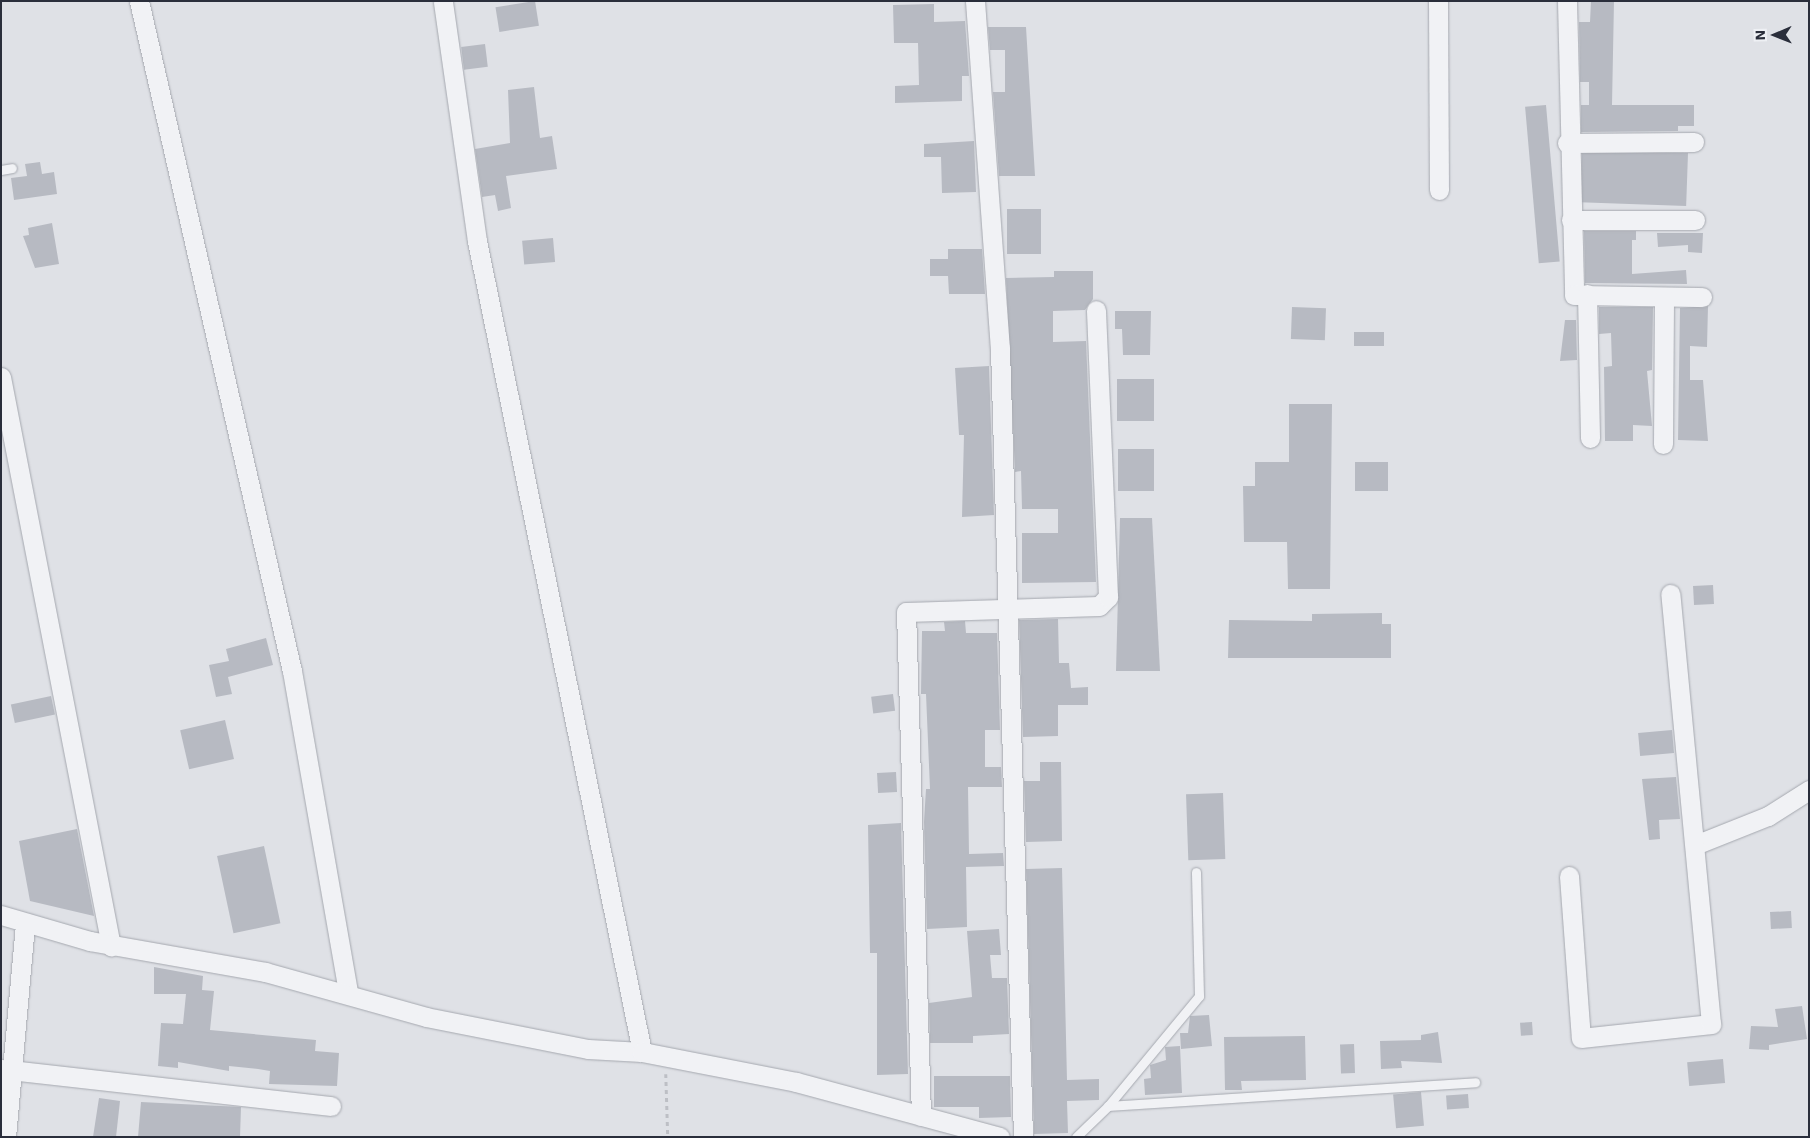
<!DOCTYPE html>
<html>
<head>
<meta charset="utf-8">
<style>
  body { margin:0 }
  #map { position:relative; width:1810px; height:1138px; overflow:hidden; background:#dfe1e6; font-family:"Work Sans",sans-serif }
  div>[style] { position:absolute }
  .building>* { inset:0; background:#b7bac2; transform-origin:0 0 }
  .path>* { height:2.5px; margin-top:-1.25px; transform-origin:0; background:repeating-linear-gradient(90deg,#bdbfc5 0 4px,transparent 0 8px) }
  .roads { filter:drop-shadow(0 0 1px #a5a8af) drop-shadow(0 0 1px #a5a8af) }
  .lane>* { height:9px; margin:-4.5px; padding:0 4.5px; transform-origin:4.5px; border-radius:4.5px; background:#f1f2f5 }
  .street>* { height:19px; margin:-9.5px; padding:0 9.5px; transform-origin:9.5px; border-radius:9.5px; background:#f1f2f5 }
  span { translate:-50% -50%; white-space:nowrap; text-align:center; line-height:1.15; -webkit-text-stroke:4.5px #eef0f4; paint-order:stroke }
  .frame { position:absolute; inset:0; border:2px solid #2a2e3b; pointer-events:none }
  .north { position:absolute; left:1750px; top:10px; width:50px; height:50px; -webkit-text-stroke:4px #eef0f4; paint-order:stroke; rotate:269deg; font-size:14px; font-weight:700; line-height:20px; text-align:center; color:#2a2e3b }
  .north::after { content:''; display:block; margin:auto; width:18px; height:22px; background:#2a2e3b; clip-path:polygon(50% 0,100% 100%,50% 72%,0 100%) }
</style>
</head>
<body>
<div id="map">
  <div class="building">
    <div style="left:535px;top:1px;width:25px;height:40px;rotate:81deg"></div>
    <div style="clip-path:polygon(1591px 1px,1614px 1px,1612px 105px,1694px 105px,1694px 126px,1678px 126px,1678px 131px,1581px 132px,1581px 105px,1589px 105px,1589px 82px,1580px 82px,1579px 22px,1590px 22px)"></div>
    <div style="clip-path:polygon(934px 4px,934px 22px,965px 21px,969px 76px,962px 76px,962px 101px,895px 103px,895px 86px,919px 85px,918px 43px,894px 43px,893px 5px)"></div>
    <div style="clip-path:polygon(988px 27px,1026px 27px,1035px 176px,999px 176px,993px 92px,1005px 92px,1005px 50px,990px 50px)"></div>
    <div style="left:485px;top:44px;width:23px;height:24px;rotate:83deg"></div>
    <div style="clip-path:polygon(534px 87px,540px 138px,552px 136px,557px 169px,506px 176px,511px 208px,498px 211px,495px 195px,482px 197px,475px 149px,510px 143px,508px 90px)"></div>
    <div style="left:1546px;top:105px;width:157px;height:21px;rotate:85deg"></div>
    <div style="clip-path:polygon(974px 141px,976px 192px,942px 193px,941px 157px,924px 157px,924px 144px)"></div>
    <div style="left:1688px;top:153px;width:53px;height:106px;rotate:92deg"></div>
    <div style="clip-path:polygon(40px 162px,42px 174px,54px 172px,57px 194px,14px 200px,11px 178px,27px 176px,25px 164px)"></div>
    <div style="left:1007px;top:209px;width:34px;height:45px"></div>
    <div style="clip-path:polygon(52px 223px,59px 264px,35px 268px,23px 236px,29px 235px,28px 228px)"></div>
    <div style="clip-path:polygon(1584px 231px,1636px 231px,1636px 240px,1632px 240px,1632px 274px,1686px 270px,1687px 284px,1585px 283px)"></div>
    <div style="clip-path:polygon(1657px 233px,1703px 233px,1702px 253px,1688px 252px,1688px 245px,1658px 247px)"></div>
    <div style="left:553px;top:238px;width:24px;height:31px;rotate:85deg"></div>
    <div style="clip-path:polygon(948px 249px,982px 249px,985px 294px,949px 294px,948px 276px,930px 276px,930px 259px,948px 259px)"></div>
    <div style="clip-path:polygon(1054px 271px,1093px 271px,1093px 299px,1085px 310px,1053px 311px,1053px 342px,1086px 341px,1096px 582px,1022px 583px,1022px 533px,1058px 533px,1058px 509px,1022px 509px,1021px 471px,1015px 472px,1006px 278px,1054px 277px)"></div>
    <div style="clip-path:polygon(1708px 306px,1707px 347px,1690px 346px,1690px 380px,1703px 380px,1708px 441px,1678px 440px,1680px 308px)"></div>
    <div style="left:1292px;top:307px;width:34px;height:32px;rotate:2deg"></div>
    <div style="clip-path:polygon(1599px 307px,1653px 307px,1652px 370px,1647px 371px,1652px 426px,1633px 425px,1633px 441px,1605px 441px,1604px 367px,1612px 366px,1611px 333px,1599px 334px)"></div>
    <div style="clip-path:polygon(1115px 311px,1151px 311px,1150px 355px,1123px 355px,1122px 329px,1115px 329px)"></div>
    <div style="clip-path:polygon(1565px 320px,1576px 320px,1577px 360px,1560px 361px)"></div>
    <div style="left:1354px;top:332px;width:30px;height:14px"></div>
    <div style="clip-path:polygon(989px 366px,994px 515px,962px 517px,964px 435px,959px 435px,955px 368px)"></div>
    <div style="left:1117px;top:379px;width:37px;height:42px"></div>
    <div style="clip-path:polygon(1289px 404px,1332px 404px,1330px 589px,1288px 589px,1287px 542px,1244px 542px,1243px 486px,1255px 486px,1255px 462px,1289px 462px)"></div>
    <div style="left:1118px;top:449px;width:36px;height:42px"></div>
    <div style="left:1355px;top:462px;width:33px;height:29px"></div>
    <div style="clip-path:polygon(1120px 518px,1152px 518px,1160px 671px,1116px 671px)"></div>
    <div style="left:1713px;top:585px;width:19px;height:20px;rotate:87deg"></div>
    <div style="clip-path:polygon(1382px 613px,1382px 624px,1391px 624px,1391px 658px,1228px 658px,1229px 620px,1312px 621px,1312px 614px)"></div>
    <div style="clip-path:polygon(1058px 619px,1059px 663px,1069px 663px,1071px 688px,1088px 687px,1088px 705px,1058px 705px,1058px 736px,1023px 737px,1019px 620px)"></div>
    <div style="clip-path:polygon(965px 621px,966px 633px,997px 633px,1000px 730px,985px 730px,985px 767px,1001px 767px,1002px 787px,968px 787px,969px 854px,1003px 853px,1004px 866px,966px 867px,967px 927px,927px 929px,924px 822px,926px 789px,930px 789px,926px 694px,921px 694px,922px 631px,945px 631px,944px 622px)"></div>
    <div style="clip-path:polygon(266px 638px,273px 665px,228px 677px,232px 694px,216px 697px,209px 665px,229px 661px,226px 649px)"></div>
    <div style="left:893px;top:694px;width:17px;height:22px;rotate:83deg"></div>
    <div style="left:51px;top:696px;width:19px;height:41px;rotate:78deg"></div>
    <div style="left:225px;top:720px;width:40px;height:46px;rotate:77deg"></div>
    <div style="left:1672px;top:730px;width:23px;height:34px;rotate:85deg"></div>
    <div style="clip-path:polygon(1040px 762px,1061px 762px,1062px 841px,1026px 842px,1024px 781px,1040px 781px)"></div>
    <div style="left:896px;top:772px;width:20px;height:19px;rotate:87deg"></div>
    <div style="clip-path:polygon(1676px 777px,1680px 819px,1659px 820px,1660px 839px,1649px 840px,1642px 779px)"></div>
    <div style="left:1223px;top:793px;width:66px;height:37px;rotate:88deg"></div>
    <div style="clip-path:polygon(901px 823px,908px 1074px,877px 1075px,877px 953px,870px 953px,868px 825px)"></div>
    <div style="clip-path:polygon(77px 829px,94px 916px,30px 901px,19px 841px)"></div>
    <div style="left:264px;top:846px;width:79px;height:48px;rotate:78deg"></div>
    <div style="clip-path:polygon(1062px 868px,1067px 1080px,1099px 1079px,1099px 1100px,1067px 1101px,1068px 1133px,1034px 1134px,1026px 869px)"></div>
    <div style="left:1791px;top:911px;width:17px;height:21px;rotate:87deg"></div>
    <div style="clip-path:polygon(999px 929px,1001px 955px,990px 955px,992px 978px,1007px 978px,1009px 1034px,973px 1036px,973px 1043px,930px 1043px,929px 1003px,972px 997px,967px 931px)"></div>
    <div style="clip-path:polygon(154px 967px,203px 976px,202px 990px,214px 991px,210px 1030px,316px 1040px,315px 1051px,339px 1053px,337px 1086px,269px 1084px,270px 1071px,258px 1069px,229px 1066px,229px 1071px,178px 1062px,178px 1068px,158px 1066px,161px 1023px,183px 1024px,186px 994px,154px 994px)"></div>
    <div style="clip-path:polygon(1802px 1006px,1807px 1039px,1769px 1045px,1769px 1050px,1749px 1049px,1751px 1026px,1778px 1027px,1775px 1009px)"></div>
    <div style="clip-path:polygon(1209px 1015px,1212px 1046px,1181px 1049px,1180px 1033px,1188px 1033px,1190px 1016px)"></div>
    <div style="left:1532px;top:1022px;width:13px;height:12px;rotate:86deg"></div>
    <div style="clip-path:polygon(1438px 1032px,1442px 1063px,1401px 1061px,1402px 1068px,1381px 1069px,1380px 1041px,1421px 1040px,1421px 1035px)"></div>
    <div style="clip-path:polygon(1305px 1036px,1306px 1080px,1241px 1081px,1242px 1090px,1225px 1090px,1224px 1037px)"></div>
    <div style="left:1354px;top:1044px;width:29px;height:14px;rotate:88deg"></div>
    <div style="clip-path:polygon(1180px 1046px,1182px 1093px,1145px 1095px,1144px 1079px,1151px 1078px,1150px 1065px,1166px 1060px,1165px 1047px)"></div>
    <div style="left:1723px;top:1059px;width:24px;height:36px;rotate:85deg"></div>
    <div style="clip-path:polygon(934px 1076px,1010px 1076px,1011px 1117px,979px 1118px,979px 1107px,934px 1107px)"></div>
    <div style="left:1421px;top:1092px;width:34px;height:28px;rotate:85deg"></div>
    <div style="left:1468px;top:1094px;width:14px;height:22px;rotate:86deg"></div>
    <div style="clip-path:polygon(99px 1098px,120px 1101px,116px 1137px,93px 1137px)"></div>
    <div style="clip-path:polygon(141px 1102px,241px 1107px,240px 1137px,138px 1137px)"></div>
  </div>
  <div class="path">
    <div style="left:666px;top:1074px;width:63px;rotate:88.2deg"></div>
  </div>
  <div class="roads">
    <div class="lane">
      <div style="left:1px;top:170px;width:11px;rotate:-10deg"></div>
      <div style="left:1108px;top:1106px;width:368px;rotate:-3.7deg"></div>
      <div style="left:1076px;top:1137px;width:45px;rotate:-44.1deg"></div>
      <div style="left:1108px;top:1106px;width:143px;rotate:-50.4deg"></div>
      <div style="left:1199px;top:996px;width:124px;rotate:-91.4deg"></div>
    </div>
    <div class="street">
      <div style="left:139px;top:1px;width:687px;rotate:77.14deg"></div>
      <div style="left:292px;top:671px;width:327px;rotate:80.1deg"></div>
      <div style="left:975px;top:1px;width:348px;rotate:85.9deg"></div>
      <div style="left:1000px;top:348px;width:789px;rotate:88.33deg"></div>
      <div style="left:1438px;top:1px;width:189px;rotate:89.7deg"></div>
      <div style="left:1567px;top:1px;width:294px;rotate:88.6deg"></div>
      <div style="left:1574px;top:295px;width:128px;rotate:0.9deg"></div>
      <div style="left:1567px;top:143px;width:127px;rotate:-0.5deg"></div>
      <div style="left:1571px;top:220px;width:124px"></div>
      <div style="left:1587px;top:294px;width:144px;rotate:88.8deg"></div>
      <div style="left:1px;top:377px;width:580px;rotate:79.06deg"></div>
      <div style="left:1663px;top:444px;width:146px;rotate:-89.6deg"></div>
      <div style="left:1695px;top:845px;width:79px;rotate:-21.7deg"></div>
      <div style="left:1768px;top:816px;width:49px;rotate:-32.4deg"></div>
      <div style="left:1569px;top:876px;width:162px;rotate:85.8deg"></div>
      <div style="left:1581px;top:1038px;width:131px;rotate:-6.1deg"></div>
      <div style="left:1711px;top:1024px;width:432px;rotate:-95.4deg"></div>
      <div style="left:1px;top:915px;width:93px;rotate:16.3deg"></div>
      <div style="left:90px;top:941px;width:178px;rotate:10deg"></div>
      <div style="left:265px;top:972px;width:167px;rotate:15.6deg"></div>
      <div style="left:426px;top:1017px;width:165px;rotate:11.2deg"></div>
      <div style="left:588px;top:1049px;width:54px;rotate:3.2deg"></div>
      <div style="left:642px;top:1052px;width:828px;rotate:-101.5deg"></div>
      <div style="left:477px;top:241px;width:242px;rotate:-98.1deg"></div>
      <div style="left:642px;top:1052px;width:157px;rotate:11deg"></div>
      <div style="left:796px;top:1082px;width:211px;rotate:15.1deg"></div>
      <div style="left:1px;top:1069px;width:332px;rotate:6.4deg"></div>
      <div style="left:921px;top:1116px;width:504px;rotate:-91.7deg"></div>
      <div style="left:906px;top:612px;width:193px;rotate:-1.8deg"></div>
      <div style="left:1099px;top:606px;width:13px;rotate:-45deg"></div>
      <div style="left:1108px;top:597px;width:287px;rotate:-92.4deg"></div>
      <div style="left:6px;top:1137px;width:215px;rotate:-84.9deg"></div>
    </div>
  </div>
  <div class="frame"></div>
  <div class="north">N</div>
</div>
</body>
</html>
